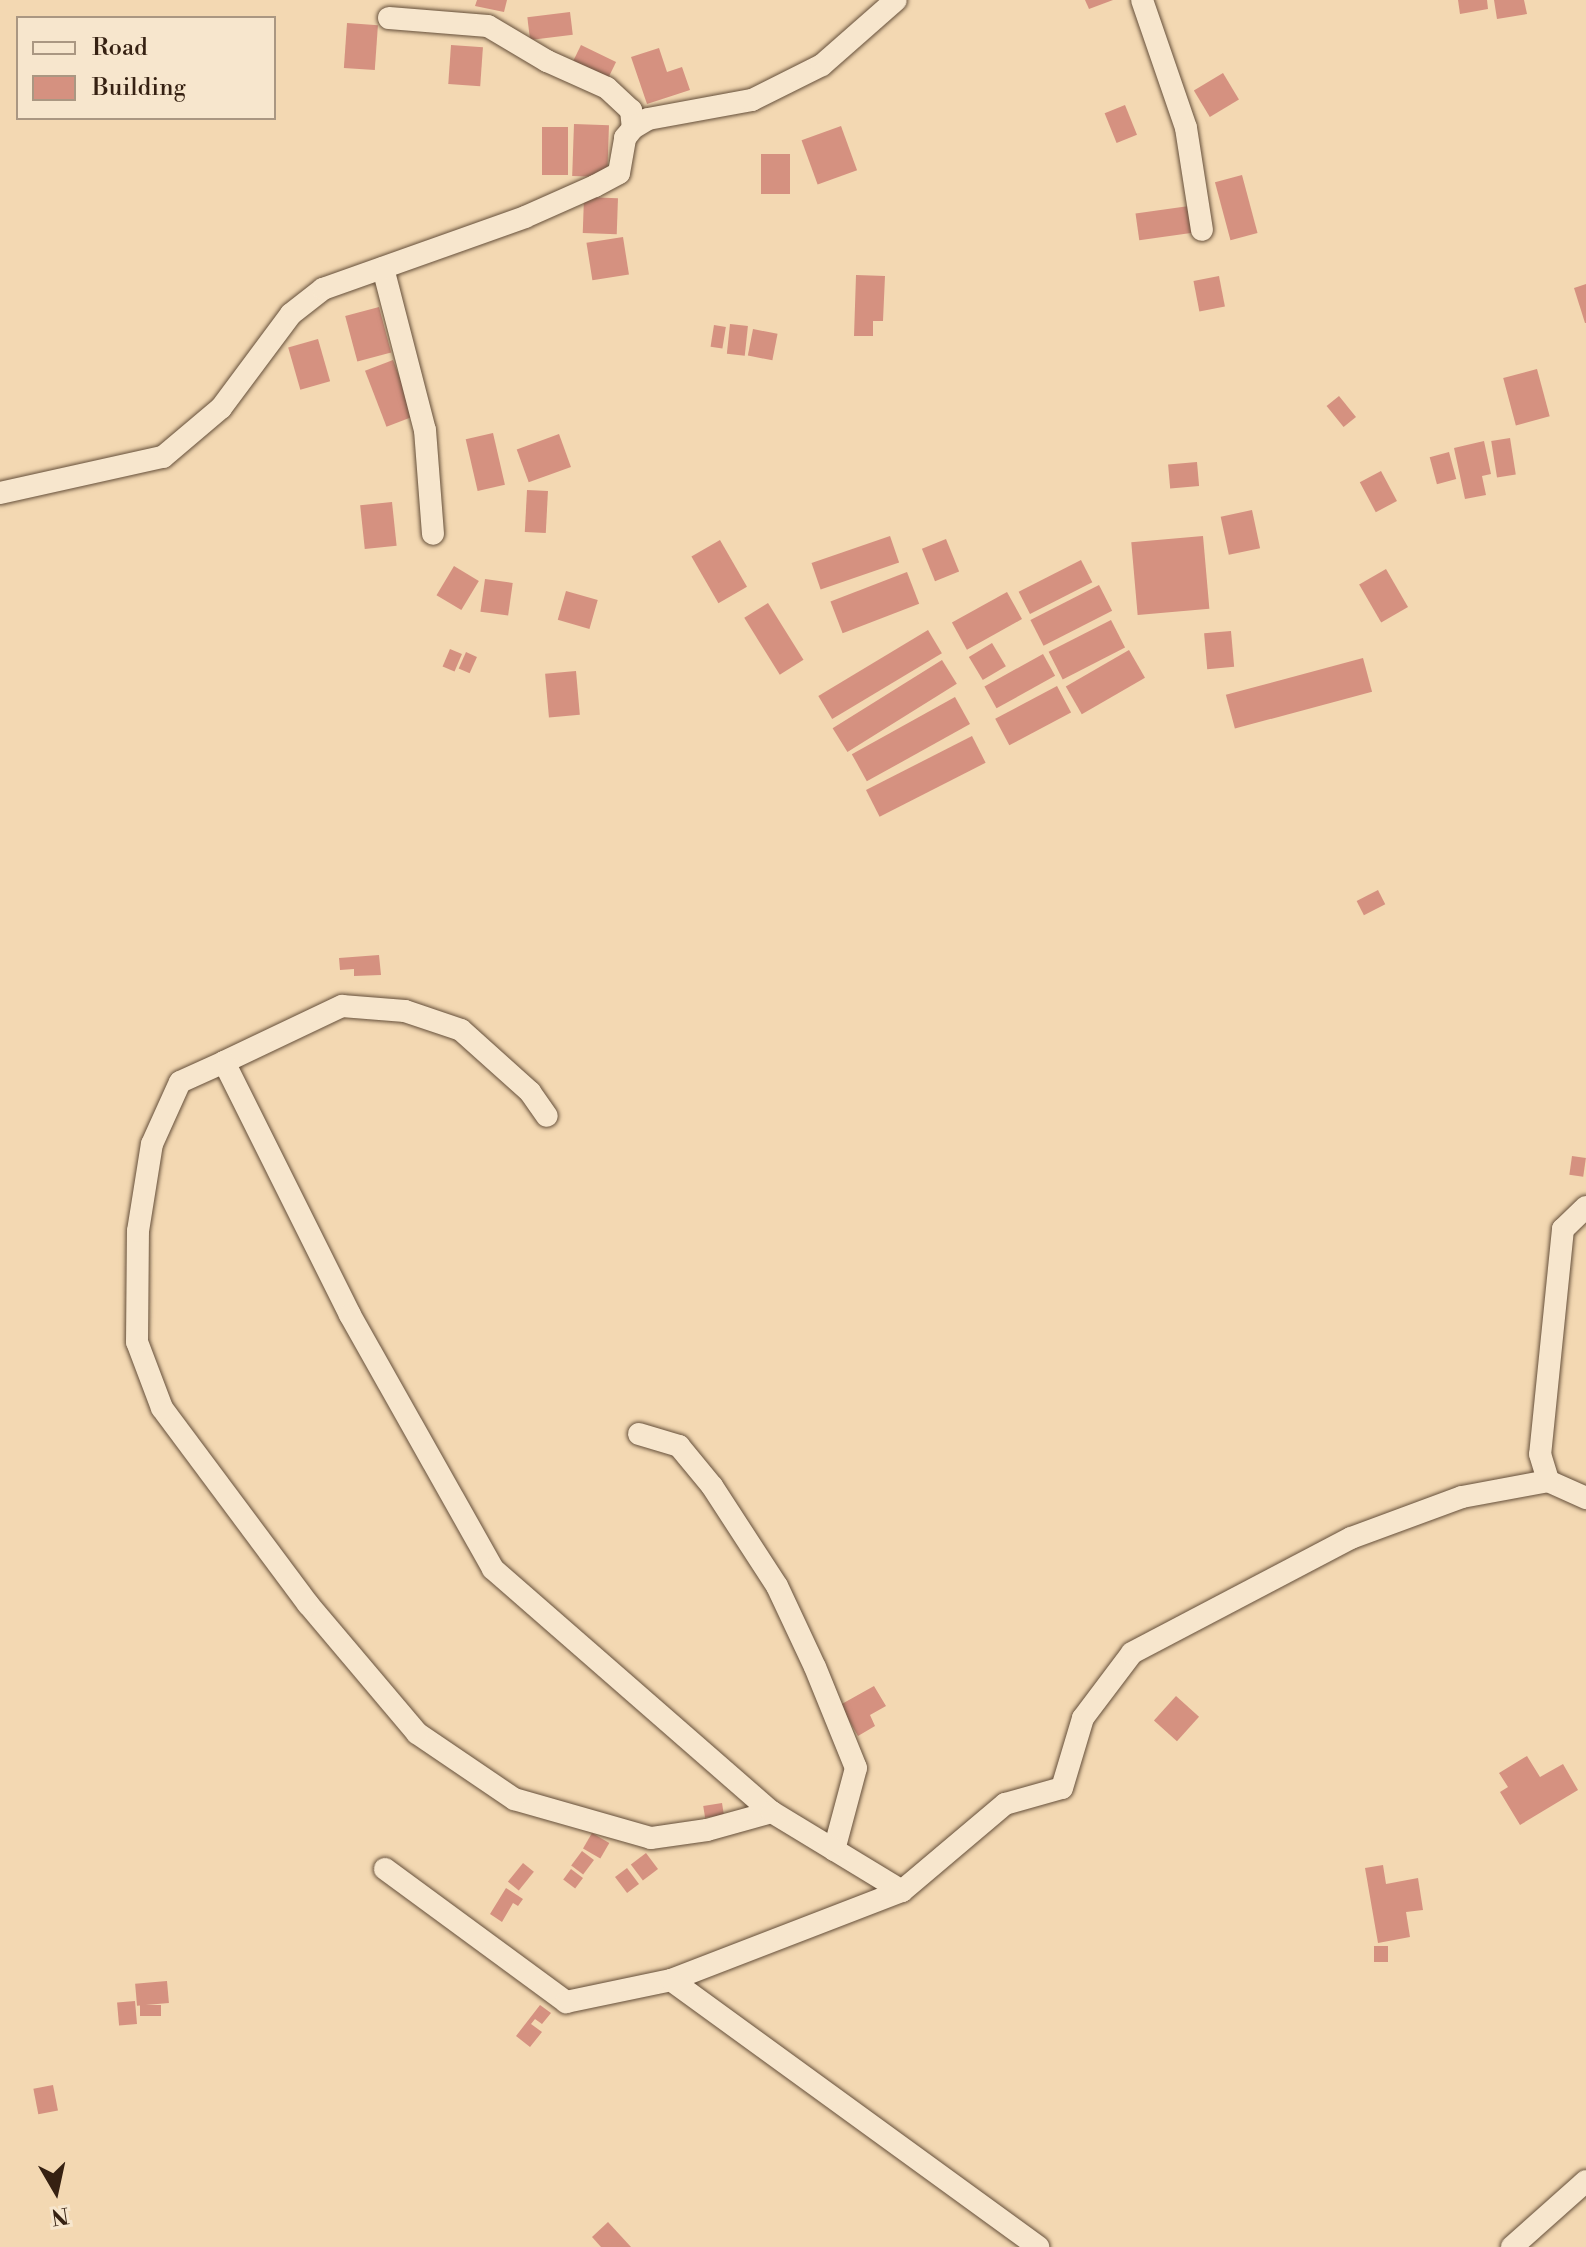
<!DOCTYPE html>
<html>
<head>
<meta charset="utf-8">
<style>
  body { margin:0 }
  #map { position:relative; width:1586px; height:2247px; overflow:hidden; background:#f3d8b2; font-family:"Libre Bodoni",serif }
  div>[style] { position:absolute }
  .building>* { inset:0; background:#d59180; transform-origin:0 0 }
  .roads { filter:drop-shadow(0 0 2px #654f3a) drop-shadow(0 0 2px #654f3a) }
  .street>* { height:22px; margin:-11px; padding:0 11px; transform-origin:11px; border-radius:11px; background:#f7e6cd }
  span { translate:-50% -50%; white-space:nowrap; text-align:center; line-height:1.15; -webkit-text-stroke:8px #f7e6cd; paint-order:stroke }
  .legend { position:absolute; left:16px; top:16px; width:260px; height:104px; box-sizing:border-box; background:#f7e6cd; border:2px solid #aa9782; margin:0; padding:10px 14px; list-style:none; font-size:24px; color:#362112 }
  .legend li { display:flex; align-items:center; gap:16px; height:40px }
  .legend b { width:40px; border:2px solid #aa9782 }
  .north { position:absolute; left:16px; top:2151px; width:80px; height:80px; -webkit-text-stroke:6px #f7e6cd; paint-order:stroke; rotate:171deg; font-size:22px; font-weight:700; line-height:32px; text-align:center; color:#362112 }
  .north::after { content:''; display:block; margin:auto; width:28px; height:36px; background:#362112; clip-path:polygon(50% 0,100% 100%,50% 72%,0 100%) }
</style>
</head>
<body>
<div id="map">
  <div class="building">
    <div style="clip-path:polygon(477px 0,507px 0,504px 12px,475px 6px)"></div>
    <div style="clip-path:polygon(1085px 0,1113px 0,1089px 9px)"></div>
    <div style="clip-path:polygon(1458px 0,1487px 0,1488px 9px,1460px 14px)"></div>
    <div style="clip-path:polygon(1494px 0,1524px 0,1527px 14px,1497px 19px)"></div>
    <div style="left:570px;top:12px;width:23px;height:43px;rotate:83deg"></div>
    <div style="left:347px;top:23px;width:31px;height:45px;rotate:4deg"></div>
    <div style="left:451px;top:45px;width:32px;height:39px;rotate:4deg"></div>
    <div style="left:581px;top:45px;width:39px;height:22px;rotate:26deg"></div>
    <div style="clip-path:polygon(659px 48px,667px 72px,682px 67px,690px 90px,647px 104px,631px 57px)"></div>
    <div style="left:1223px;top:73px;width:31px;height:34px;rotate:59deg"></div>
    <div style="left:1125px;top:105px;width:32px;height:22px;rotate:68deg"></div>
    <div style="left:574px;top:124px;width:35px;height:52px;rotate:2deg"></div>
    <div style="left:841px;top:126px;width:47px;height:42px;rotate:70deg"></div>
    <div style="left:542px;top:127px;width:26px;height:48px"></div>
    <div style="left:790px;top:154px;width:40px;height:29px;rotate:90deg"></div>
    <div style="left:1242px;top:175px;width:60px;height:28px;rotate:75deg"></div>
    <div style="left:584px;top:197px;width:34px;height:36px;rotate:2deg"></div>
    <div style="left:1189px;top:206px;width:27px;height:54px;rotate:82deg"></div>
    <div style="left:623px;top:237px;width:38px;height:37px;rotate:81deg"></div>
    <div style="clip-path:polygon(856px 275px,885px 276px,883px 321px,873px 321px,873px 336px,854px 336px)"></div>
    <div style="left:1219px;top:276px;width:31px;height:26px;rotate:79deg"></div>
    <div style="clip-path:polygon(1586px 284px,1586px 323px,1585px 323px,1574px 288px)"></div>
    <div style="left:379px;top:307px;width:47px;height:35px;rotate:75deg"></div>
    <div style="left:730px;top:324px;width:18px;height:30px;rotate:6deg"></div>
    <div style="left:714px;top:325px;width:12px;height:22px;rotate:9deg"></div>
    <div style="left:753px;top:329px;width:25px;height:27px;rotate:11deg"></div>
    <div style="left:318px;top:339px;width:44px;height:31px;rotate:74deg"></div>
    <div style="left:393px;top:360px;width:60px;height:30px;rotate:69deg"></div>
    <div style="left:1537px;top:369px;width:49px;height:35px;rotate:75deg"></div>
    <div style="left:1339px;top:396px;width:27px;height:16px;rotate:51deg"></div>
    <div style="left:493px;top:433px;width:53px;height:28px;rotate:77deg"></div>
    <div style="left:559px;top:434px;width:35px;height:45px;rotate:70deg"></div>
    <div style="left:1510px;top:438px;width:37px;height:19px;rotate:81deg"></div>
    <div style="clip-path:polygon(1484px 441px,1491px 474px,1482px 476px,1486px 495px,1465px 499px,1454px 448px)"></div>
    <div style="left:1449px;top:452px;width:28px;height:20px;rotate:75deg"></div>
    <div style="left:1197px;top:462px;width:24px;height:29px;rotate:85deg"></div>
    <div style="left:1381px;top:471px;width:34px;height:24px;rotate:62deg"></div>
    <div style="left:527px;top:490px;width:21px;height:42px;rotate:3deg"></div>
    <div style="left:392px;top:502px;width:44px;height:32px;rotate:84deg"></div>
    <div style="left:1252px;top:510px;width:39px;height:32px;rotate:78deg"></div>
    <div style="left:890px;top:536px;width:28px;height:83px;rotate:71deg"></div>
    <div style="left:1203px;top:536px;width:73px;height:72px;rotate:85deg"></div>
    <div style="left:946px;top:539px;width:35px;height:26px;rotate:68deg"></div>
    <div style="left:720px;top:540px;width:54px;height:33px;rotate:60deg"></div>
    <div style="left:1081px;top:560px;width:25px;height:70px;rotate:63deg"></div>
    <div style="left:454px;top:566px;width:29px;height:34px;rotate:31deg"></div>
    <div style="left:1386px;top:569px;width:44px;height:31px;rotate:60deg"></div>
    <div style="left:907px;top:572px;width:34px;height:82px;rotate:69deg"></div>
    <div style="left:485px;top:579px;width:28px;height:33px;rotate:8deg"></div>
    <div style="left:1099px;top:585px;width:29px;height:77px;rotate:63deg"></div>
    <div style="left:566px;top:591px;width:33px;height:30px;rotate:16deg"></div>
    <div style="left:1007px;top:592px;width:31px;height:63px;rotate:61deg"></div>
    <div style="left:768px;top:603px;width:67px;height:28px;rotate:58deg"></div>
    <div style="left:1111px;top:620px;width:31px;height:70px;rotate:63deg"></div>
    <div style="left:928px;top:630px;width:27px;height:128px;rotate:59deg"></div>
    <div style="left:1231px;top:631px;width:36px;height:27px;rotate:85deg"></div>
    <div style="left:992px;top:643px;width:27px;height:27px;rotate:59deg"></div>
    <div style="left:450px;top:649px;width:13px;height:19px;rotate:23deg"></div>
    <div style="left:1129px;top:650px;width:32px;height:73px;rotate:60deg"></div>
    <div style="left:466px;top:652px;width:12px;height:18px;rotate:24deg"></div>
    <div style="left:1043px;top:654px;width:25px;height:67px;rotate:61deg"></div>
    <div style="left:1363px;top:658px;width:35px;height:142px;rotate:75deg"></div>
    <div style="left:942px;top:660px;width:28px;height:129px;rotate:58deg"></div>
    <div style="left:576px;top:671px;width:44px;height:31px;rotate:85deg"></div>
    <div style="left:1057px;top:686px;width:30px;height:70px;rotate:62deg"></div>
    <div style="left:955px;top:697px;width:31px;height:118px;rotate:61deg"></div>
    <div style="left:972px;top:736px;width:30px;height:119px;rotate:63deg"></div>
    <div style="left:1378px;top:890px;width:16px;height:24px;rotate:63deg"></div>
    <div style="clip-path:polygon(379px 955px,381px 975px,354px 976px,354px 969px,340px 970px,339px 958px)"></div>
    <div style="left:1572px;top:1156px;width:14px;height:19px;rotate:8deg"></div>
    <div style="clip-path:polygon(874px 1686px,886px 1706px,870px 1715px,875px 1726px,858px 1736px,840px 1705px)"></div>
    <div style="left:1176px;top:1696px;width:31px;height:33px;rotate:42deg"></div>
    <div style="clip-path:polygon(1527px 1756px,1540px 1777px,1563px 1764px,1578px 1790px,1520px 1825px,1500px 1792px,1508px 1787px,1499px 1773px)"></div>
    <div style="left:722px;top:1803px;width:12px;height:19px;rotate:81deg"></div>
    <div style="left:592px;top:1833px;width:20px;height:18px;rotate:30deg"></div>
    <div style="left:582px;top:1851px;width:15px;height:18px;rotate:37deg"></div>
    <div style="left:646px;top:1853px;width:20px;height:19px;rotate:53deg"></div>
    <div style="left:523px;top:1863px;width:14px;height:24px;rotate:39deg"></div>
    <div style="clip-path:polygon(1383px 1865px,1386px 1884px,1418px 1878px,1423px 1910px,1406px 1912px,1410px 1937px,1378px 1943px,1365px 1868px)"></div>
    <div style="left:627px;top:1868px;width:20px;height:15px;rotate:53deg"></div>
    <div style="left:571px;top:1869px;width:15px;height:13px;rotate:37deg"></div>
    <div style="clip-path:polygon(506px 1888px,523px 1899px,518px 1906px,513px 1903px,502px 1922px,490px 1914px)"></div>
    <div style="left:1388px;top:1946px;width:16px;height:14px;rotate:90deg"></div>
    <div style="left:167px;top:1981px;width:22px;height:32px;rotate:85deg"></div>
    <div style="left:135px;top:2001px;width:23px;height:18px;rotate:85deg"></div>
    <div style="left:161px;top:2005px;width:11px;height:21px;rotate:90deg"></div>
    <div style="clip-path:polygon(540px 2005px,551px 2013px,542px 2024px,535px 2019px,531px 2024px,542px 2032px,530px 2047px,516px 2036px)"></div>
    <div style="left:53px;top:2085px;width:26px;height:20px;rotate:79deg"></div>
    <div style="clip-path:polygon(608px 2222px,631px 2247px,601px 2247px,592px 2237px)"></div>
  </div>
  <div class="roads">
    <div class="street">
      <div style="left:1142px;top:0;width:135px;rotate:71deg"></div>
      <div style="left:1186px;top:128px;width:103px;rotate:81.1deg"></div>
      <div style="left:389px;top:18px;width:99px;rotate:4.6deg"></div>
      <div style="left:488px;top:26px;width:69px;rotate:30.7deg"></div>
      <div style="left:547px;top:61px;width:66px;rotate:24.2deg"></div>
      <div style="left:607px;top:88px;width:33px;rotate:43deg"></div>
      <div style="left:631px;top:110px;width:18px;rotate:84deg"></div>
      <div style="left:383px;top:268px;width:167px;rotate:75.5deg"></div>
      <div style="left:425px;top:430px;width:104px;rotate:85.6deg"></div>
      <div style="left:0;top:493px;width:167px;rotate:-12.5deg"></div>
      <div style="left:163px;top:457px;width:76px;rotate:-40.2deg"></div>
      <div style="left:221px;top:408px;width:117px;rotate:-53.3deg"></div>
      <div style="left:291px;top:314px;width:41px;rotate:-38deg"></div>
      <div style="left:323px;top:289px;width:214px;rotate:-19.6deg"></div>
      <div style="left:525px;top:217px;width:77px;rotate:-23.9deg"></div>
      <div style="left:595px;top:186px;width:27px;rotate:-28deg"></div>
      <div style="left:619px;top:173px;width:36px;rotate:-80deg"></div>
      <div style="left:625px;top:138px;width:13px;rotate:-51deg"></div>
      <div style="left:633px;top:128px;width:17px;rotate:-31deg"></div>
      <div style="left:648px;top:119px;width:106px;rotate:-10.4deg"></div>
      <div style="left:752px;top:100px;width:78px;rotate:-26.6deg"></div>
      <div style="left:822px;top:65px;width:98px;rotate:-41.3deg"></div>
      <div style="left:224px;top:1062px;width:131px;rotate:-25.4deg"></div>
      <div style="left:342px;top:1006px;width:63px;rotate:4.5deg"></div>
      <div style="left:405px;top:1011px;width:59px;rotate:18.7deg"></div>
      <div style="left:461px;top:1030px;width:93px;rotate:41.9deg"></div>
      <div style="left:530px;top:1092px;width:29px;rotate:55deg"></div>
      <div style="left:1586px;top:1207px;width:32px;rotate:136deg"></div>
      <div style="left:1563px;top:1229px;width:226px;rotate:95.8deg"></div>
      <div style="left:1540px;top:1454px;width:28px;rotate:73deg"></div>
      <div style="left:1548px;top:1481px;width:42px;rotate:24.1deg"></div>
      <div style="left:639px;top:1434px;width:42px;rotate:16.7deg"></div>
      <div style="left:679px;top:1446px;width:52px;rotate:50.5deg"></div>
      <div style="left:712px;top:1486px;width:119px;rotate:57deg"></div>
      <div style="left:777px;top:1586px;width:89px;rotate:64.9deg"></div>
      <div style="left:815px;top:1667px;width:109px;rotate:67.9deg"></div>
      <div style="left:856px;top:1768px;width:85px;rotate:105deg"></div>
      <div style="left:772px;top:1812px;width:67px;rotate:164.5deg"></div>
      <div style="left:707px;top:1830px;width:57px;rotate:171.9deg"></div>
      <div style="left:651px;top:1838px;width:142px;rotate:-164.1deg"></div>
      <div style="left:514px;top:1799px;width:117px;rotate:-145.8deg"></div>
      <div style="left:417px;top:1733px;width:169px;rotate:-130.2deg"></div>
      <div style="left:308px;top:1604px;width:244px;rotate:-126.7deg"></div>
      <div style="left:162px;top:1408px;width:71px;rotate:-110.7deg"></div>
      <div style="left:137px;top:1342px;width:111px;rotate:-89.5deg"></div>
      <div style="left:138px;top:1231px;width:88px;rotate:-80.9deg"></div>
      <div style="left:152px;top:1144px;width:68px;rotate:-65.7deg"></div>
      <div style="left:180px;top:1082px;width:48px;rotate:-24.4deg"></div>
      <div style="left:224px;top:1062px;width:283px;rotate:63.5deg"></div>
      <div style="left:350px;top:1315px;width:291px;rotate:60.6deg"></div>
      <div style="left:493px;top:1569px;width:370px;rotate:41.1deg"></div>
      <div style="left:772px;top:1812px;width:152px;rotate:31.3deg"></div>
      <div style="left:385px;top:1869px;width:225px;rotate:36.3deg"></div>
      <div style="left:566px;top:2002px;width:107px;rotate:-11.8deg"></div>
      <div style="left:671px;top:1980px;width:248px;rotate:-21.1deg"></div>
      <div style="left:902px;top:1891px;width:135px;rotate:-40.2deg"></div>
      <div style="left:1005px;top:1804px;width:59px;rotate:-15.7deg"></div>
      <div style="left:1062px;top:1788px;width:73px;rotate:-73.3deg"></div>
      <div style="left:1083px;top:1718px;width:81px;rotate:-53deg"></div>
      <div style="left:1132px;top:1653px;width:247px;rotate:-27.7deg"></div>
      <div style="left:1351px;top:1538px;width:118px;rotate:-20.3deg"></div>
      <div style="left:1462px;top:1497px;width:87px;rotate:-10.5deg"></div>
      <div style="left:671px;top:1980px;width:454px;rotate:36deg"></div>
      <div style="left:1512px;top:2247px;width:99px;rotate:-41.7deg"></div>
    </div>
  </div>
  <ul class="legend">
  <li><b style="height:10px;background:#f7e6cd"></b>Road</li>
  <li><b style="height:22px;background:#d59180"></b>Building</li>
  </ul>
  <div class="north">N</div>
</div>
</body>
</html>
